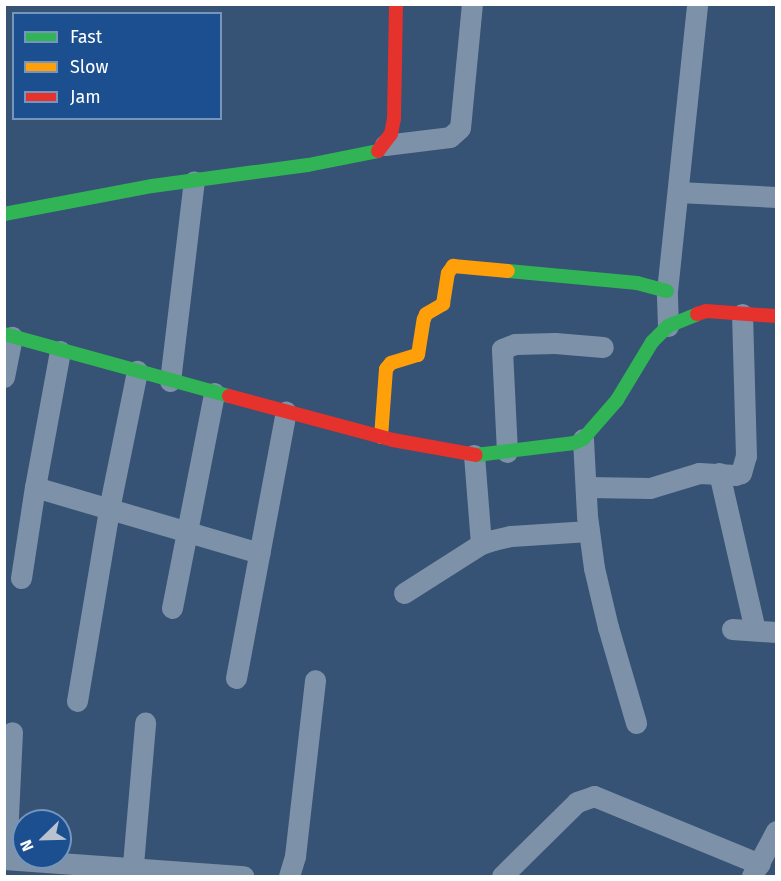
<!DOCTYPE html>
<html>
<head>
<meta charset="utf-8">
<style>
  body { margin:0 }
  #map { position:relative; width:781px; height:881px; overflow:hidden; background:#365274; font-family:"Fira Sans",sans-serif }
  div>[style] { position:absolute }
  .street>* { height:21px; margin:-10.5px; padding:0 10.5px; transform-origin:10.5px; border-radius:10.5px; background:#7d92a8 }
  .fast>* { height:14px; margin:-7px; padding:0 7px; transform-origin:7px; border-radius:7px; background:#30b455 }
  .slow>* { height:14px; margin:-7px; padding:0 7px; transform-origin:7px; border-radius:7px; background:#ff9f0a }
  .jam>* { height:14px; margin:-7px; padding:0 7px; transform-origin:7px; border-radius:7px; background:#e5322d }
  span { translate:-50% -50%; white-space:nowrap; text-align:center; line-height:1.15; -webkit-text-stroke:4.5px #1b4f8f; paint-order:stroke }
  .frame { position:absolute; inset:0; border:6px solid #fff; pointer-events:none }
  .legend { position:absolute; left:12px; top:12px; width:210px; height:108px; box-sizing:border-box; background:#1b4f8f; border:2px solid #7695bc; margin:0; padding:8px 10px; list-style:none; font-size:18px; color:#fff }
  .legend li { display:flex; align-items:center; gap:12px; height:30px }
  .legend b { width:30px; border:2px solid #7695bc }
  .north { position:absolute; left:12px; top:809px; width:60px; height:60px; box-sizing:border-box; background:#1b4f8f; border:2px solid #7695bc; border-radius:50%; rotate:247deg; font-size:16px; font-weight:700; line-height:24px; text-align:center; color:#fff }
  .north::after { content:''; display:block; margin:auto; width:21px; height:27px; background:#b9c2ce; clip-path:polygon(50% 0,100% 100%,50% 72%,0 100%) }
</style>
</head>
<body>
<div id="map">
  <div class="street">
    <div style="left:385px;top:145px;width:65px;rotate:-7deg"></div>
    <div style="left:450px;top:137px;width:13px;rotate:-42deg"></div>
    <div style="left:460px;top:128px;width:125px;rotate:-84.5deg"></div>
    <div style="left:678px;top:192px;width:98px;rotate:2.9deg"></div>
    <div style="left:668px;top:326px;width:35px;rotate:-92deg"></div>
    <div style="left:667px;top:291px;width:289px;rotate:-84deg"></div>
    <div style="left:60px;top:351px;width:138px;rotate:100.4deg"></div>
    <div style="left:35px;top:487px;width:234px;rotate:16.4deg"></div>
    <div style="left:4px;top:377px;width:41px;rotate:-78.7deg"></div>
    <div style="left:170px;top:381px;width:201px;rotate:-83.2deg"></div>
    <div style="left:583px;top:439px;width:77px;rotate:87deg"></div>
    <div style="left:587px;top:516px;width:52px;rotate:82.3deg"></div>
    <div style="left:594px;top:568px;width:61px;rotate:76.7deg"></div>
    <div style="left:608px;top:627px;width:100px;rotate:73.7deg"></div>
    <div style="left:507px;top:452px;width:103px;rotate:-92.8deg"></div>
    <div style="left:502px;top:349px;width:14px;rotate:-21deg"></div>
    <div style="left:515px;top:344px;width:40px;rotate:-1.4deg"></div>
    <div style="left:555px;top:343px;width:48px;rotate:4.8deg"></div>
    <div style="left:474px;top:455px;width:89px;rotate:85.5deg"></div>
    <div style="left:719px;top:473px;width:161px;rotate:77.1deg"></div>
    <div style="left:586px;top:487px;width:64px;rotate:0.9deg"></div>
    <div style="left:650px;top:488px;width:51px;rotate:-17deg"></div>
    <div style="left:699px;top:473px;width:36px;rotate:3deg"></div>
    <div style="left:735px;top:475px;width:6px;rotate:-18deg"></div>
    <div style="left:741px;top:473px;width:18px;rotate:-74deg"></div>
    <div style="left:746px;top:456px;width:142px;rotate:-91.6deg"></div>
    <div style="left:21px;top:578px;width:92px;rotate:-81.3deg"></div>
    <div style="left:404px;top:593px;width:91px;rotate:-32.5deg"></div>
    <div style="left:481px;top:544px;width:13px;rotate:-18deg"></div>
    <div style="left:493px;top:540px;width:18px;rotate:-13deg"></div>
    <div style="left:511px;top:536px;width:78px;rotate:-3.7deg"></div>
    <div style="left:172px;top:608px;width:219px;rotate:-78.9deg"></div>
    <div style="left:732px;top:629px;width:44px;rotate:3.9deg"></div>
    <div style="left:236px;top:678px;width:271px;rotate:-79.4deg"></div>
    <div style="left:77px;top:701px;width:195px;rotate:-80.5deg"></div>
    <div style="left:109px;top:509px;width:141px;rotate:-78.5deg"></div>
    <div style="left:4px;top:859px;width:240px;rotate:4.1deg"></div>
    <div style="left:6px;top:859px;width:127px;rotate:-87.3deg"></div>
    <div style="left:132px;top:876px;width:154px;rotate:-85.1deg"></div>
    <div style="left:289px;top:876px;width:21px;rotate:-73deg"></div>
    <div style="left:295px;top:856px;width:177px;rotate:-83.5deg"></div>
    <div style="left:502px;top:876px;width:105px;rotate:-44.6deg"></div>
    <div style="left:577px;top:802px;width:18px;rotate:-19deg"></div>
    <div style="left:594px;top:796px;width:179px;rotate:22.3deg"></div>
    <div style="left:752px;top:876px;width:51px;rotate:-61.9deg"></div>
  </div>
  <div class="fast">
    <div style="left:4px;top:214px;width:151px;rotate:-10.7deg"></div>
    <div style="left:152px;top:186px;width:157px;rotate:-7.7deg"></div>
    <div style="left:308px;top:165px;width:71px;rotate:-11.3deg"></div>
    <div style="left:508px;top:271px;width:130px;rotate:5.3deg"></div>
    <div style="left:637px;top:283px;width:31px;rotate:15deg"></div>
    <div style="left:4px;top:334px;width:233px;rotate:15.4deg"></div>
    <div style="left:476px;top:455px;width:99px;rotate:-7deg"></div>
    <div style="left:574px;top:443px;width:10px;rotate:-24deg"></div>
    <div style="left:583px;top:439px;width:52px;rotate:-48.9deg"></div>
    <div style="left:617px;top:400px;width:68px;rotate:-58.9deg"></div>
    <div style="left:652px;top:342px;width:23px;rotate:-45deg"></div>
    <div style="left:668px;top:326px;width:31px;rotate:-22deg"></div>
  </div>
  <div class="slow">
    <div style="left:381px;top:437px;width:68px;rotate:-85.8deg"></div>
    <div style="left:386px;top:369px;width:8px;rotate:-50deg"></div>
    <div style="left:391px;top:363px;width:28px;rotate:-17deg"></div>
    <div style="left:418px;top:355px;width:36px;rotate:-81deg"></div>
    <div style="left:424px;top:319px;width:5px;rotate:-68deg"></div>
    <div style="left:426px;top:314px;width:20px;rotate:-30deg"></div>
    <div style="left:443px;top:304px;width:31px;rotate:-81deg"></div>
    <div style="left:448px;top:273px;width:9px;rotate:-54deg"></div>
    <div style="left:453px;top:266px;width:55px;rotate:5.2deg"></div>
  </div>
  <div class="jam">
    <div style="left:378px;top:151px;width:21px;rotate:-53deg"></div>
    <div style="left:391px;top:134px;width:15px;rotate:-79deg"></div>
    <div style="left:394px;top:119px;width:115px;rotate:-89deg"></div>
    <div style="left:697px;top:314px;width:9px;rotate:-18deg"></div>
    <div style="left:706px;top:311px;width:70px;rotate:4.1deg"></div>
    <div style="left:229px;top:396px;width:170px;rotate:15deg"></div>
    <div style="left:393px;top:440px;width:84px;rotate:10.2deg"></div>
  </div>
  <div class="frame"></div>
  <ul class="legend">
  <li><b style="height:8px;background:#30b455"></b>Fast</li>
  <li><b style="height:8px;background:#ff9f0a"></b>Slow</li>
  <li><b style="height:8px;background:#e5322d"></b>Jam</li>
  </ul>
  <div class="north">N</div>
</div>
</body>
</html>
